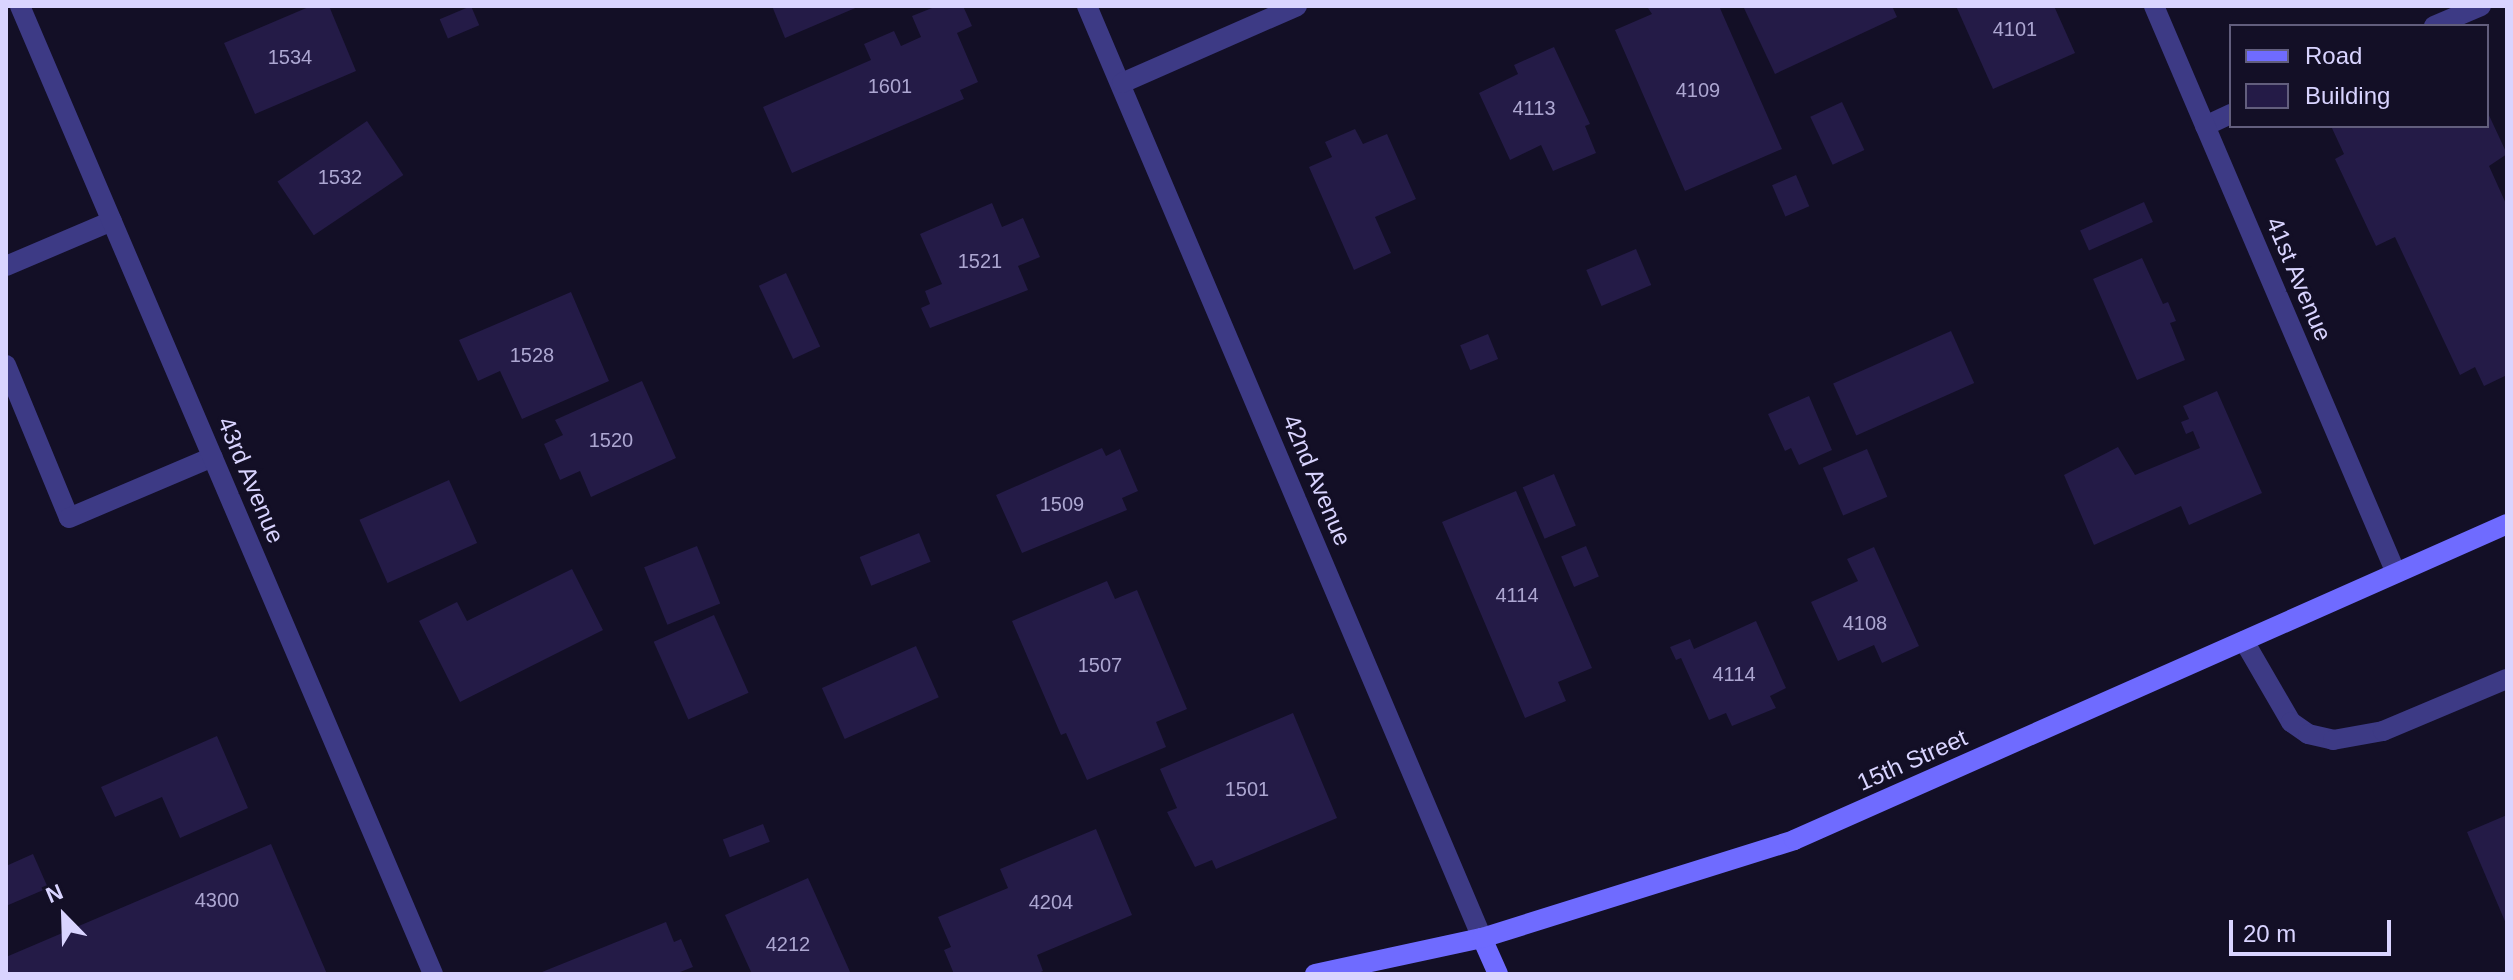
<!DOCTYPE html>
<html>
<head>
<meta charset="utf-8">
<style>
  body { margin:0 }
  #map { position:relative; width:2513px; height:980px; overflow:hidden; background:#130f26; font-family:Arial,sans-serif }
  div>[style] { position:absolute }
  .building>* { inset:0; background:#241b47; transform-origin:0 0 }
  .lane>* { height:20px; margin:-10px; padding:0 10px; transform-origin:10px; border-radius:10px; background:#3d3a85 }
  .street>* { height:20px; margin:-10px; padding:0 10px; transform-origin:10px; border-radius:10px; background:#3d3a85 }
  .secondary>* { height:20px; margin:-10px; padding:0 10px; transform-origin:10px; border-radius:10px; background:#6f6bff }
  span { translate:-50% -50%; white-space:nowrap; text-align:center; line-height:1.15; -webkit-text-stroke:6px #130f26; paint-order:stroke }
  .number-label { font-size:20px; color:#aca6d1 }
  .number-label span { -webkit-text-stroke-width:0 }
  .street-label { font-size:24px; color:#d9d4ff }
  .frame { position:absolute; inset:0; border:8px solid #d9d4ff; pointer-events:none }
  .legend { position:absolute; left:2229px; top:24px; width:260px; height:104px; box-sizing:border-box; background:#130f26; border:2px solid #625e7d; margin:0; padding:10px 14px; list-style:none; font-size:24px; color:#d9d4ff }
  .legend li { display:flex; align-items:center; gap:16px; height:40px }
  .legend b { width:40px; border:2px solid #625e7d }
  .north { position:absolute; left:24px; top:876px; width:80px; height:80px; -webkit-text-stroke:6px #130f26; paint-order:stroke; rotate:337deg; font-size:22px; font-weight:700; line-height:32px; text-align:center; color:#d9d4ff }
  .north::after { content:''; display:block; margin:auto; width:28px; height:36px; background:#d9d4ff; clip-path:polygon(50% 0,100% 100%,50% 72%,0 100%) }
  .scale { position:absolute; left:2229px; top:920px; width:162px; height:36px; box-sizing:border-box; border:4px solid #d9d4ff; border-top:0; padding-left:10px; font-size:24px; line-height:28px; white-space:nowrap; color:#d9d4ff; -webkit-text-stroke:6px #130f26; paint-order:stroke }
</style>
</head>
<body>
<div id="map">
  <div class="building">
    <div style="clip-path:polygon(311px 6px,329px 6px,356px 71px,255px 114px,224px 43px)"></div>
    <div style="left:471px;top:6px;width:21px;height:34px;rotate:67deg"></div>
    <div style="clip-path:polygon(772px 6px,860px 6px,785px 38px)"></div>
    <div style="clip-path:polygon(937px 6px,963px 6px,972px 26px,957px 33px,978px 82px,960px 90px,964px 99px,792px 173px,763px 107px,871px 60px,864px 44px,894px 31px,901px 46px,921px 37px,912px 16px)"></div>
    <div style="clip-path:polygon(1653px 6px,1719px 6px,1782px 149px,1685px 191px,1615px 30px,1652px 14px,1648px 8px)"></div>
    <div style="clip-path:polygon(1743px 6px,1892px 6px,1897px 17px,1775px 74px)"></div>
    <div style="clip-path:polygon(1956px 6px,2054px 6px,2075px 53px,1993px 89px)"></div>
    <div style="clip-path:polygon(1554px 47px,1590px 124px,1585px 126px,1596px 153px,1553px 171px,1541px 145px,1510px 160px,1479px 93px,1518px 74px,1514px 65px)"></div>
    <div style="left:1842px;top:102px;width:53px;height:35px;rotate:65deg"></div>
    <div style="clip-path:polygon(2487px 111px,2507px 154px,2489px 166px,2507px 206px,2507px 375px,2484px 386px,2475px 367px,2460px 375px,2395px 237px,2376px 246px,2335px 159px,2344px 154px,2331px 126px,2487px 126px)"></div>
    <div style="left:367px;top:121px;width:65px;height:108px;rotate:56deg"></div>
    <div style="clip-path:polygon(1355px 129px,1363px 144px,1387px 134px,1416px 199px,1375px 217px,1391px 253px,1354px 270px,1309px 167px,1332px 157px,1325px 142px)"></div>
    <div style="left:1796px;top:175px;width:34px;height:26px;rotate:67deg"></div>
    <div style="left:2144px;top:202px;width:22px;height:70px;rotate:66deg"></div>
    <div style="clip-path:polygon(992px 203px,1002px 227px,1023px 218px,1040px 257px,1018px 266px,1028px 290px,930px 328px,921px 308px,930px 304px,925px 291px,942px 284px,920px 234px)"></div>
    <div style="left:1636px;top:249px;width:39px;height:54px;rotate:67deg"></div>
    <div style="clip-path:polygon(2142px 258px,2163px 304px,2168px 302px,2176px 321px,2170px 323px,2185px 360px,2137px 380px,2093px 279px)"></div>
    <div style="left:786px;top:273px;width:81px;height:30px;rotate:65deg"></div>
    <div style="clip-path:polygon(571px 292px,609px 381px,522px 419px,500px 371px,478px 381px,459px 340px)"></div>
    <div style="left:1951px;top:331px;width:57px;height:129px;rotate:66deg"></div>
    <div style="left:1488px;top:334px;width:27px;height:30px;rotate:68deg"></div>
    <div style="clip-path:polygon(642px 381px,676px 458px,591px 497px,580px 471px,560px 480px,544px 444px,563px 435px,555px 420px)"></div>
    <div style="clip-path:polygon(2217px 391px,2262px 493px,2189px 525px,2181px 506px,2094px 545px,2064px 475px,2118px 447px,2135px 475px,2200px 448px,2193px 431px,2186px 434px,2181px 422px,2189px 419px,2183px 406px)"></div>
    <div style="clip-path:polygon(1809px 396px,1832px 450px,1799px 465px,1791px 448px,1785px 451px,1768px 414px)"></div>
    <div style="clip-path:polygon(1102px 448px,1106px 456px,1120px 449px,1138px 491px,1122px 498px,1127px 510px,1022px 553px,996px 495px)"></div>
    <div style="left:1867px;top:449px;width:52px;height:48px;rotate:67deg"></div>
    <div style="left:1554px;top:474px;width:56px;height:34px;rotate:67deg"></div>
    <div style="left:449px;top:480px;width:69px;height:98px;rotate:66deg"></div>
    <div style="clip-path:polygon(1516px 491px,1592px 668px,1558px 682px,1566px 701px,1525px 718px,1442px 522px)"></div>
    <div style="left:919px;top:533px;width:31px;height:64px;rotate:68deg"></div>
    <div style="left:697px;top:546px;width:62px;height:57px;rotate:68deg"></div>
    <div style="left:1586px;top:546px;width:33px;height:27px;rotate:67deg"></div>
    <div style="clip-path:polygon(1874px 547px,1919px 646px,1882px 663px,1874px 645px,1838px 661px,1811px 602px,1858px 581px,1847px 559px)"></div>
    <div style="clip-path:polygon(572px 569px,603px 630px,460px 702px,419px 621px,457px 602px,467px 621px)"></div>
    <div style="clip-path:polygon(1107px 581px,1115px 599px,1137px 590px,1187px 709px,1156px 722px,1166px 747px,1087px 780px,1066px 733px,1061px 735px,1012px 621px)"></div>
    <div style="left:714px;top:615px;width:85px;height:66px;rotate:66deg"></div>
    <div style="clip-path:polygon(1756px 621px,1786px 688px,1770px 696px,1776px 708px,1732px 726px,1726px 713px,1709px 720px,1681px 658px,1676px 660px,1670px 647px,1690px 639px,1694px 649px)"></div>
    <div style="left:916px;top:646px;width:56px;height:103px;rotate:66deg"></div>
    <div style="clip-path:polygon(1293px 713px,1337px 818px,1216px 869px,1212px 860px,1195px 867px,1167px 812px,1177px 808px,1160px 769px)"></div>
    <div style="clip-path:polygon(217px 736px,248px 808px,180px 838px,162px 797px,115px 817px,101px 787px)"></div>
    <div style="clip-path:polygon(2507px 815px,2507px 926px,2467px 832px)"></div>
    <div style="left:763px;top:824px;width:19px;height:43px;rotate:69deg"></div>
    <div style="clip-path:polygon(1096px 829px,1132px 915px,1037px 955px,1043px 971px,1036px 974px,954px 974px,944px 950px,951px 947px,938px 917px,1008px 888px,1000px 869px)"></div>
    <div style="clip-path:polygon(271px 844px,327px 974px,6px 974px,6px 957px)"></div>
    <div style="clip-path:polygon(33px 854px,48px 888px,6px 906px,6px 866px)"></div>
    <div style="clip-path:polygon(808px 878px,851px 974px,752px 974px,725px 915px)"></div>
    <div style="clip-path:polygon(666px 922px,674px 942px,681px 939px,693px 967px,675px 974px,537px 974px)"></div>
  </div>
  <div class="lane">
    <div style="left:2434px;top:26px;width:51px;rotate:-23.1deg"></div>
    <div style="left:2205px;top:126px;width:29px;rotate:-25deg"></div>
    <div style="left:6px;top:266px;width:115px;rotate:-23deg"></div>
    <div style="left:6px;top:365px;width:165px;rotate:67.6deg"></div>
    <div style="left:69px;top:518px;width:156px;rotate:-23deg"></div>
    <div style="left:2244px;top:641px;width:94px;rotate:59.9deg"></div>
    <div style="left:2291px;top:722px;width:21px;rotate:35deg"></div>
    <div style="left:2308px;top:734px;width:26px;rotate:13deg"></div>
    <div style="left:2333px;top:740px;width:51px;rotate:-10.2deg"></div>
    <div style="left:2383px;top:731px;width:134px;rotate:-22.8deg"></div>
  </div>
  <div class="street">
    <div style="left:20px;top:6px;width:1052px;rotate:66.89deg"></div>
    <div style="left:1087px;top:6px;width:1012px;rotate:67.03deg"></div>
    <div style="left:2154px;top:6px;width:616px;rotate:66.89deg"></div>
    <div style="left:1122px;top:83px;width:191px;rotate:-23.7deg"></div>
  </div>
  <div class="secondary">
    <div style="left:1482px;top:938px;width:39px;rotate:66deg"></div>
    <div style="left:1315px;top:974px;width:171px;rotate:-12.2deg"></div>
    <div style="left:1482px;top:938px;width:327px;rotate:-17.4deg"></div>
    <div style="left:1794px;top:840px;width:780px;rotate:-23.9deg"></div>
  </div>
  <div class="number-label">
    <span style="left:2015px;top:29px">4101</span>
    <span style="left:290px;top:57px">1534</span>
    <span style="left:890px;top:86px">1601</span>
    <span style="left:1698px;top:90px">4109</span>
    <span style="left:1534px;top:108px">4113</span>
    <span style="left:340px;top:177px">1532</span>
    <span style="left:980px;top:261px">1521</span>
    <span style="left:532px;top:355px">1528</span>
    <span style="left:611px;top:440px">1520</span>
    <span style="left:1062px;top:504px">1509</span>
    <span style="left:1517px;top:595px">4114</span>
    <span style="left:1865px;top:623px">4108</span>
    <span style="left:1100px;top:665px">1507</span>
    <span style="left:1734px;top:674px">4114</span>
    <span style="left:1247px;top:789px">1501</span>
    <span style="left:217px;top:900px">4300</span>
    <span style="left:1051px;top:902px">4204</span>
    <span style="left:788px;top:944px">4212</span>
  </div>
  <div class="street-label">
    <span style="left:2299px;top:279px;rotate:67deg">41st Avenue</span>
    <span style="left:251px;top:480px;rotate:67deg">43rd Avenue</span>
    <span style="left:1317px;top:480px;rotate:67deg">42nd Avenue</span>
    <span style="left:1912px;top:760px;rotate:-24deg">15th Street</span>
  </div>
  <div class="frame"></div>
  <ul class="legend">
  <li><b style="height:10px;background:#6f6bff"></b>Road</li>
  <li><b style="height:22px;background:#241b47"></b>Building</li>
  </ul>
  <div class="north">N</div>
  <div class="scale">20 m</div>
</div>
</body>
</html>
